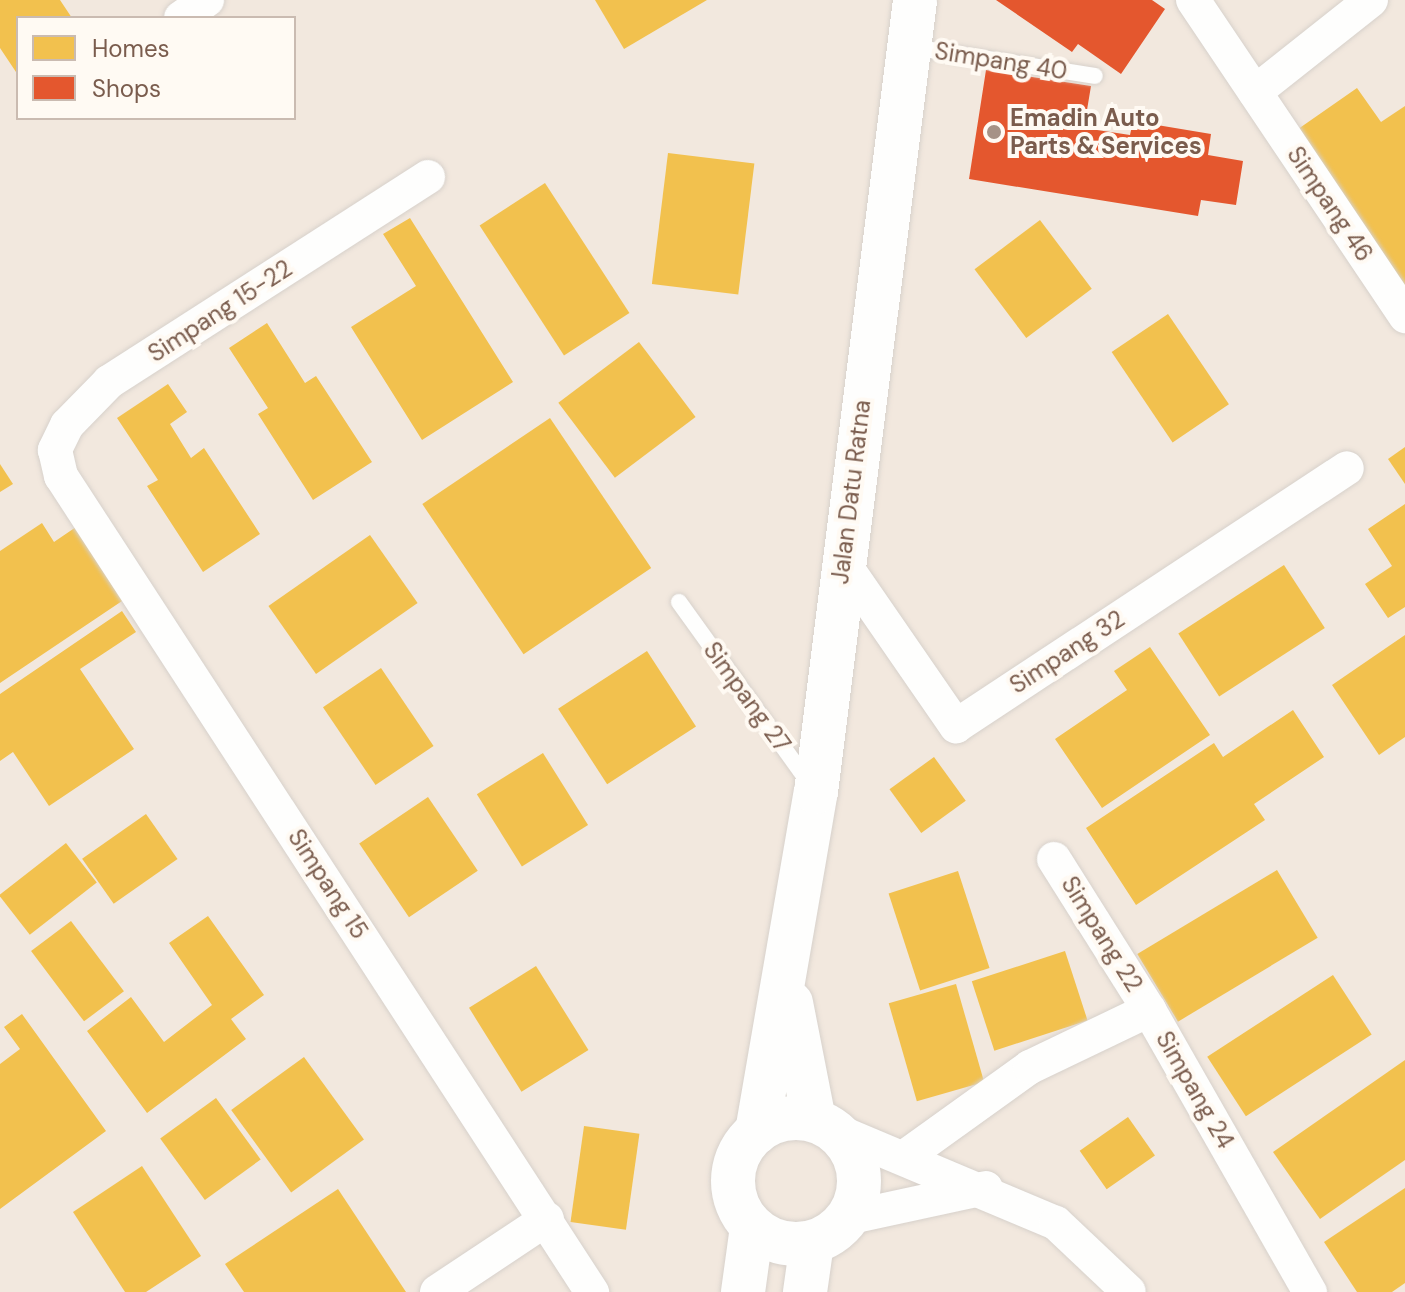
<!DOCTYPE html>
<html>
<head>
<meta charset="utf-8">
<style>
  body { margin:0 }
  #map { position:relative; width:1405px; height:1292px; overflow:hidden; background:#f9f5f0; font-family:"DM Sans",sans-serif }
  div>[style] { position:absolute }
  .residential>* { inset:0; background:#f2e8de }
  .homes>* { inset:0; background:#f2c14e; transform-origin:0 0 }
  .shops>* { inset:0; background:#e4572e }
  .roads { filter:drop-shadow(0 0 2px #d7d1cb) drop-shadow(0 0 2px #d7d1cb) }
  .lane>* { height:16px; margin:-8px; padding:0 8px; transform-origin:8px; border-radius:8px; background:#fefefd }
  .street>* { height:34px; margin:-17px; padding:0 17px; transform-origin:17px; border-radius:17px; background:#fefefd }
  .secondary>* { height:44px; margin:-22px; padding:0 22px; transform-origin:22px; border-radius:22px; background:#fefefd }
  .secondary>.ring { margin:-22px; padding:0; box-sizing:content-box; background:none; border:44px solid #fefefd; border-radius:50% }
  .dots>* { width:22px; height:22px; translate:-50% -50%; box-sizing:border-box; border:4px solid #fffaf3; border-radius:50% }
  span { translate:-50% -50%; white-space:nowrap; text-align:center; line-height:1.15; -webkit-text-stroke:8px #fffaf3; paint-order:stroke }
  .street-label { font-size:24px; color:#7a5c4d }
  .poi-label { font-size:24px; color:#7a5c4d; font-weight:700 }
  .left { translate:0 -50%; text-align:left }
  .legend { position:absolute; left:16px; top:16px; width:280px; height:104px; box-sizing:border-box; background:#fffaf3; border:2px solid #cabbb1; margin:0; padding:10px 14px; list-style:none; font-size:24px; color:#7a5c4d }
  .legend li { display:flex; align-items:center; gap:16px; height:40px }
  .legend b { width:40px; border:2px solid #cabbb1 }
</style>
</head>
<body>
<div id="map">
  <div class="residential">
    <div style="clip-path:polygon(evenodd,0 0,1405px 0,1405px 1292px,0 1292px,0 0,18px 18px,294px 18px,294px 118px,18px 118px,18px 18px)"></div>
  </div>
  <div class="homes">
    <div style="clip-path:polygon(0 0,60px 0,72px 18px,18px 18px,18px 75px,0 48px)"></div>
    <div style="clip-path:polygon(595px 0,707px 0,624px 49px)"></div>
    <div style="clip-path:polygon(1357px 88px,1381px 122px,1405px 106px,1405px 298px,1291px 134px)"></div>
    <div style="left:668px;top:153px;width:87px;height:132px;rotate:7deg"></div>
    <div style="left:545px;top:183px;width:155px;height:78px;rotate:57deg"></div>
    <div style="clip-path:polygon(410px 218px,513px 382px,422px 440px,351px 327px,416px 286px,383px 234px)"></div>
    <div style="left:1040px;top:220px;width:86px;height:82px;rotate:53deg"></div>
    <div style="left:1168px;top:314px;width:109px;height:68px;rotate:56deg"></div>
    <div style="clip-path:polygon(267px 323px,305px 383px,316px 376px,372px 462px,313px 500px,258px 414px,268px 408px,229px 348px)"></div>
    <div style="left:639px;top:342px;width:94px;height:101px;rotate:53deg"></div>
    <div style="clip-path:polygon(168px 384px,187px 412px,170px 424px,191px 458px,204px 448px,260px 534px,203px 572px,147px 486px,158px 480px,117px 418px)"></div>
    <div style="left:550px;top:418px;width:181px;height:154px;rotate:56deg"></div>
    <div style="clip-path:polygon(1405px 447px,1405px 484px,1388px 459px)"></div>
    <div style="clip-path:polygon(0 464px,13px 484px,0 492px)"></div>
    <div style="clip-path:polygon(1405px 504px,1405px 607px,1388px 618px,1365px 584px,1392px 566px,1368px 529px)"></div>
    <div style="clip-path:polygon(42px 523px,54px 542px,76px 527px,125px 599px,0 683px,0 551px)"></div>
    <div style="left:370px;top:535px;width:83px;height:124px;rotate:55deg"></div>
    <div style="left:1284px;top:565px;width:75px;height:126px;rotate:57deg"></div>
    <div style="clip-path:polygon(122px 611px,136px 632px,80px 669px,134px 749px,49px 806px,13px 752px,0 761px,0 694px)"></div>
    <div style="clip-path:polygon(1405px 635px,1405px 737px,1379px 755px,1332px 685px)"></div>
    <div style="clip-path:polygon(1150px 647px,1210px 735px,1102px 808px,1055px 739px,1127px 690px,1114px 671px)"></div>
    <div style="left:647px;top:651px;width:90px;height:106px;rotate:57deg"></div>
    <div style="left:381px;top:668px;width:94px;height:70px;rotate:56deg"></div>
    <div style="clip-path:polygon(1293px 710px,1324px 757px,1254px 804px,1265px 820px,1136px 905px,1086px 828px,1214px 743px,1223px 757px)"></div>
    <div style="left:543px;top:753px;width:85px;height:78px;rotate:58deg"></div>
    <div style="left:934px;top:757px;width:54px;height:55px;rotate:54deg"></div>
    <div style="left:428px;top:797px;width:89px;height:83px;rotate:56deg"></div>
    <div style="left:146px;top:814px;width:55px;height:78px;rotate:55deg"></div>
    <div style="left:66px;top:843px;width:50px;height:85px;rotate:52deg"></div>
    <div style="left:1277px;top:870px;width:79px;height:163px;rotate:59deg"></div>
    <div style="left:958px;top:871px;width:102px;height:73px;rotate:72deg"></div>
    <div style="clip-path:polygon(208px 916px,264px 995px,231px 1019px,246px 1039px,147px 1113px,87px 1031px,131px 997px,164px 1042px,212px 1005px,169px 943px)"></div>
    <div style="left:71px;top:921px;width:88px;height:50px;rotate:53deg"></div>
    <div style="left:1065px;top:951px;width:73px;height:98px;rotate:72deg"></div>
    <div style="left:536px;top:966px;width:99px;height:79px;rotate:58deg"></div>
    <div style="left:1333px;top:975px;width:71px;height:150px;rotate:57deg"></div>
    <div style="left:956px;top:984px;width:102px;height:70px;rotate:74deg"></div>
    <div style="clip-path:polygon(22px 1014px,106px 1131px,0 1209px,0 1064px,20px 1049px,4px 1027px)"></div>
    <div style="left:304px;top:1057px;width:102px;height:90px;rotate:54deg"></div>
    <div style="clip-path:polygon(1405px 1060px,1405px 1160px,1320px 1219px,1273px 1152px)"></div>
    <div style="left:216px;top:1098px;width:76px;height:69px;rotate:54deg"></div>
    <div style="left:1128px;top:1117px;width:47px;height:59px;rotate:55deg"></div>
    <div style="left:584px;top:1126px;width:56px;height:97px;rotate:8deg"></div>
    <div style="clip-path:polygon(142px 1166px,201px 1256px,146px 1292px,125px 1292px,73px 1212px)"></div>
    <div style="clip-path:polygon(1405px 1188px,1405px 1283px,1392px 1292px,1357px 1292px,1324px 1242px)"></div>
    <div style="clip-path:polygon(338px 1189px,406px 1292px,244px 1292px,225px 1264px)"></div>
  </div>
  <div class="shops">
    <div style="clip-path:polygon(996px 0,1152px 0,1165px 9px,1121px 74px,1078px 44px,1072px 52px)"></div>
    <div style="clip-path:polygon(986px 70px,1091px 86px,1084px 128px,1130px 135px,1133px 121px,1211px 134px,1208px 155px,1243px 161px,1236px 205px,1201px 200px,1198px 216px,969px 179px)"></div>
  </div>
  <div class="roads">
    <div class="lane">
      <div style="left:912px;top:47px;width:185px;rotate:9deg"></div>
      <div style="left:679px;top:602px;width:223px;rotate:54.3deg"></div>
    </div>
    <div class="street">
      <div style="left:1193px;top:0;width:381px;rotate:56.1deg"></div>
      <div style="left:181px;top:18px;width:32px;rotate:-35deg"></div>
      <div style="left:1255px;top:92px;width:148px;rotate:-38.4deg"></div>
      <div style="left:428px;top:177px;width:379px;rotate:147.3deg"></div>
      <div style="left:109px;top:382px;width:60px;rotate:134.3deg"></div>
      <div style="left:67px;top:425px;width:28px;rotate:116deg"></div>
      <div style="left:55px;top:450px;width:27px;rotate:77deg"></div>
      <div style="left:61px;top:476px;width:974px;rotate:56.95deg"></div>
      <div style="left:842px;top:561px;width:201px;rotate:55.4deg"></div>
      <div style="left:956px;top:726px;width:468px;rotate:-33.4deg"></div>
      <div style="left:1054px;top:859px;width:178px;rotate:57.8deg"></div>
      <div style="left:1149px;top:1010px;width:325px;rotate:60.3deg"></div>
      <div style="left:832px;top:1129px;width:243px;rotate:22.8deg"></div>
      <div style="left:1056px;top:1223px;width:100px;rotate:43.4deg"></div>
      <div style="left:906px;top:1156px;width:153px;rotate:-35.7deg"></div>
      <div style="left:1030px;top:1067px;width:132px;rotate:-25.6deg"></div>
      <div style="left:847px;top:1218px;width:142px;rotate:-12.2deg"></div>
      <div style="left:437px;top:1292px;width:132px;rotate:-33.6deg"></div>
    </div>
    <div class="secondary">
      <div style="left:791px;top:1003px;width:119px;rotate:78.9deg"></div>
      <div class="ring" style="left:733px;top:1118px;width:82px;height:82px"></div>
      <div style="left:757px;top:1132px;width:345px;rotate:-80.2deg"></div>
      <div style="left:816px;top:792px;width:798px;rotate:-82.87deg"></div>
      <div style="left:743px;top:1292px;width:66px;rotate:-82.1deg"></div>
      <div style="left:805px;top:1292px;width:49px;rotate:-81.9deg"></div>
    </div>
  </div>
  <div class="dots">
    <div style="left:994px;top:132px;background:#a69286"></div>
  </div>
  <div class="street-label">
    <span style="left:1001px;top:61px;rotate:9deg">Simpang 40</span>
    <span style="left:1330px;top:204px;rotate:56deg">Simpang 46</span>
    <span style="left:220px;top:311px;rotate:-33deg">Simpang 15-22</span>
    <span style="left:851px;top:492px;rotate:-83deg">Jalan Datu Ratna</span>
    <span style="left:1067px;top:652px;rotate:-33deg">Simpang 32</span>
    <span style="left:747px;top:697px;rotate:54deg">Simpang 27</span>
    <span style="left:328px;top:884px;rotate:57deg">Simpang 15</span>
    <span style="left:1102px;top:934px;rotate:58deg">Simpang 22</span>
    <span style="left:1195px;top:1090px;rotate:60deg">Simpang 24</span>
  </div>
  <div class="poi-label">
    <span class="left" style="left:1010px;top:132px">Emadin Auto<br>Parts &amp; Services</span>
  </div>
  <ul class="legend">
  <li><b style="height:22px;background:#f2c14e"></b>Homes</li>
  <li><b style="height:22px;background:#e4572e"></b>Shops</li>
  </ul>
</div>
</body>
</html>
